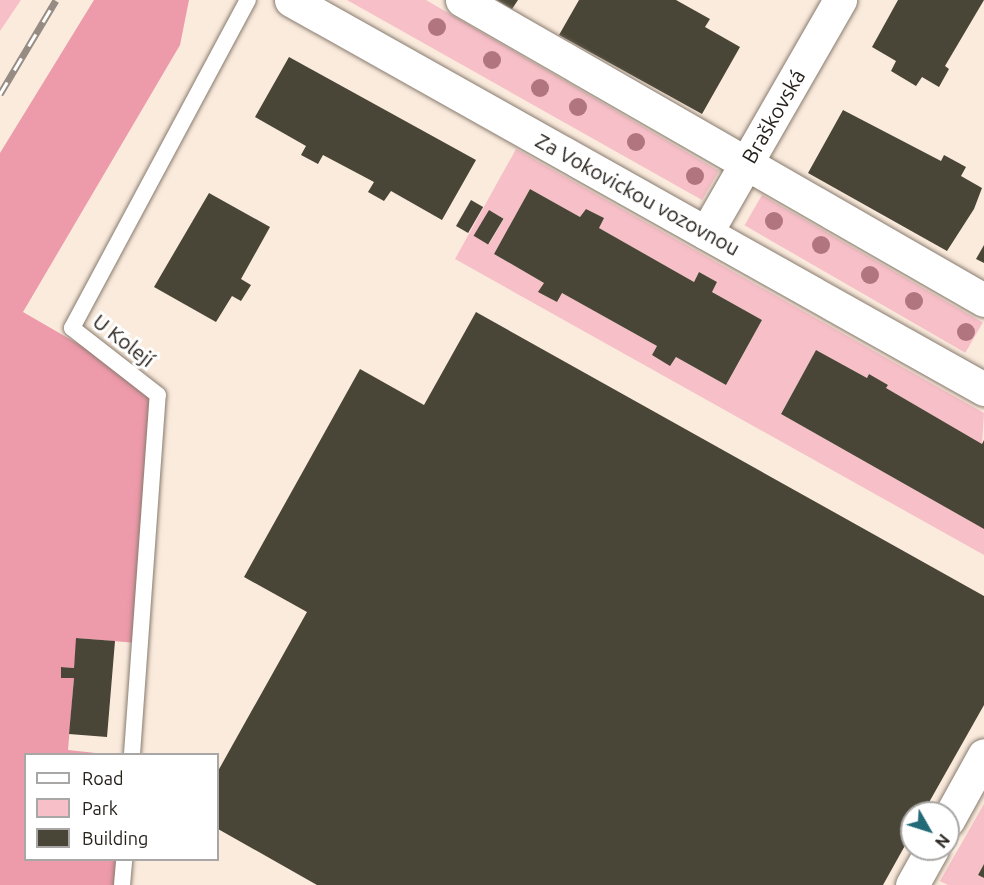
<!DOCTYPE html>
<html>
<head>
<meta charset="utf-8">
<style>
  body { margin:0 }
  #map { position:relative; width:984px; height:885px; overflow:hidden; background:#faebdd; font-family:Ubuntu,sans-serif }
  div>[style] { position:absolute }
  .green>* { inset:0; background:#f7bfc8; transform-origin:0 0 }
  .forest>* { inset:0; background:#ed9aaa }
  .building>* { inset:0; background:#494637; transform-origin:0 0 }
  .roads { filter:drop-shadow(0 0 2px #877b6e) drop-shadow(0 0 2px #877b6e) }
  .service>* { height:16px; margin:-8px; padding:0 8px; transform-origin:8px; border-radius:8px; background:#fff }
  .minor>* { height:33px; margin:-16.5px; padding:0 16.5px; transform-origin:16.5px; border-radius:16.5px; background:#fff }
  .rail>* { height:7px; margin-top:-3.5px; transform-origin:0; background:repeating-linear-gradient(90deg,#fff 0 14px,#978c83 0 28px); box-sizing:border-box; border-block:2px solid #978c83 }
  .trees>* { width:18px; height:18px; margin:-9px; border-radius:50%; background:#b17580 }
  span { translate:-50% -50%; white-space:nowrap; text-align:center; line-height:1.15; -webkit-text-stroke:6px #fff; paint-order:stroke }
  .street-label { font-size:21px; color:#28221d }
  .legend { position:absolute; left:24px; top:753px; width:195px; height:108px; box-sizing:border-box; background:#fff; border:2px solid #a9a7a5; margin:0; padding:8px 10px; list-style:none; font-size:18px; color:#28221d }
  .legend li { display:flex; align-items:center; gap:12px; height:30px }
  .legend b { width:30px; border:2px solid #a9a7a5 }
  .north { position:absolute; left:900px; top:801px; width:60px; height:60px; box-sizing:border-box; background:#fff; border:2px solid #a9a7a5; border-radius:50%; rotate:129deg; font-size:16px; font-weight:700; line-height:24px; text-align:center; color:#28221d }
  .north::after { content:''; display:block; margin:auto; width:21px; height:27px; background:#236a78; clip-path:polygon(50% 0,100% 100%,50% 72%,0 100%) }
</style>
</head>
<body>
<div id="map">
  <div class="green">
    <div style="clip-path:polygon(0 0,21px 0,0 31px)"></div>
    <div style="clip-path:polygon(347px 0,426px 0,719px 171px,702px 200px)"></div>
    <div style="clip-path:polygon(evenodd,516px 149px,984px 413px,982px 444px,886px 388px,888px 385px,869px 374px,867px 378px,816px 350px,781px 414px,984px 529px,984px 555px,455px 259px,516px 149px,530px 189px,580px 217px,586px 209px,603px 218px,599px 228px,694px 282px,699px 272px,717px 282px,712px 292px,762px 320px,726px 385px,676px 357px,670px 365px,652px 355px,657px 346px,562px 293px,557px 302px,539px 292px,544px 283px,494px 254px,530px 189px,516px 149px,489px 210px,504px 219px,489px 244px,474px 236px,489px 210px)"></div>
    <div style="left:762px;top:195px;width:255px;height:35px;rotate:30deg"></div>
    <div style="clip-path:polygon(984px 804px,984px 864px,978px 875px,984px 878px,984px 885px,948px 885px,940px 881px)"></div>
  </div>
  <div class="forest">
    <div style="clip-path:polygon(94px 0,189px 0,180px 45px,23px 312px,156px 389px,137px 643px,77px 638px,74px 668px,62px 667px,61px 678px,74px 678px,68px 750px,105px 754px,26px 754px,26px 860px,116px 860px,114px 885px,0 885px,0 153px)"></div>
  </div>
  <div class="building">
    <div style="clip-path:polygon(497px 0,518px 0,512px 9px)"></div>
    <div style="clip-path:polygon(579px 0,676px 0,710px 19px,705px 27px,740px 47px,702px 114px,559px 35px)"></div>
    <div style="clip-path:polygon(898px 0,984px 0,945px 66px,949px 69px,939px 87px,922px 77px,916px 86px,891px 71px,896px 61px,872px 47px)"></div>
    <div style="clip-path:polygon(289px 57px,476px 160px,442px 220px,391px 191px,384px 201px,368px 192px,374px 182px,323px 155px,318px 164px,301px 155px,306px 146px,255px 117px)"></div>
    <div style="clip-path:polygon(843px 110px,941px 161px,944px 155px,966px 167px,961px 176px,982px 188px,974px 209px,947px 251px,808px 173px)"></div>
    <div style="clip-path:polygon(530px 189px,580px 217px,586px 209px,604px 218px,599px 228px,694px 282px,699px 272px,717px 282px,712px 292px,762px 320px,726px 385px,676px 357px,670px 366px,652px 355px,657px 346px,562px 293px,557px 302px,538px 292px,544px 283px,494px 254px)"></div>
    <div style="clip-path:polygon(209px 193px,270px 227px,241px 279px,251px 285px,241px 301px,232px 296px,216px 322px,154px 287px)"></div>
    <div style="left:471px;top:200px;width:14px;height:30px;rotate:30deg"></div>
    <div style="left:489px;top:210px;width:17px;height:30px;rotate:31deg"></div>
    <div style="clip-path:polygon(984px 245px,984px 263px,976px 259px)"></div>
    <div style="clip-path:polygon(476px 312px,984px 596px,984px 705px,923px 813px,912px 813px,912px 833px,883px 885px,317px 885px,218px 829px,218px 771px,307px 612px,244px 577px,360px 369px,424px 405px)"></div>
    <div style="clip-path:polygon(816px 350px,867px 378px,869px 374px,888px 385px,886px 388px,982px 444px,984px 440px,984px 529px,781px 414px)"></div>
    <div style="clip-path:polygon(76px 638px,115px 641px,107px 737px,69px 734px,74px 678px,61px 678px,61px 667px,74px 668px)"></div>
    <div style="clip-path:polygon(984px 864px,984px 878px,978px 875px)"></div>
  </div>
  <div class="roads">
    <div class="service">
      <div style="left:132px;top:754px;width:360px;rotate:-85.9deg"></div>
      <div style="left:158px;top:395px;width:109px;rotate:-142.1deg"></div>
      <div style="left:72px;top:328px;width:372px;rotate:-61.8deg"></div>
      <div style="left:122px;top:885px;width:25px;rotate:-85deg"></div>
    </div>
    <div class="minor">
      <div style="left:291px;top:0;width:795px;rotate:29.31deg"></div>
      <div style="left:462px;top:0;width:602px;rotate:29.89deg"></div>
      <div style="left:706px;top:233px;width:269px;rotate:-60.1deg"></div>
      <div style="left:948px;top:820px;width:74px;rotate:-61deg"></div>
      <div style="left:912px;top:885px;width:41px;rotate:-60.9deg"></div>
    </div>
  </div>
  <div class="rail">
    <div style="left:0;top:94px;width:109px;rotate:-59.2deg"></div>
  </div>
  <div class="trees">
    <div style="left:437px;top:27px"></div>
    <div style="left:492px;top:60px"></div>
    <div style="left:540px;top:88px"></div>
    <div style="left:578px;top:107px"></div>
    <div style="left:636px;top:142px"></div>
    <div style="left:695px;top:176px"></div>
    <div style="left:774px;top:221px"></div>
    <div style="left:821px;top:245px"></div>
    <div style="left:870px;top:275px"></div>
    <div style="left:914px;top:301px"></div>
    <div style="left:966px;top:332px"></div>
  </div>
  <div class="street-label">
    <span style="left:773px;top:116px;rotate:-60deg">Braškovská</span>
    <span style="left:638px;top:194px;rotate:29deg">Za Vokovickou vozovnou</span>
    <span style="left:124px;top:340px;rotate:38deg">U Kolejí</span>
  </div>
  <ul class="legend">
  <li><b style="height:8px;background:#fff"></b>Road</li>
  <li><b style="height:16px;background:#f7bfc8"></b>Park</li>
  <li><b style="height:16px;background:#494637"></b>Building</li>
  </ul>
  <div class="north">N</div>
</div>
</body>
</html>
